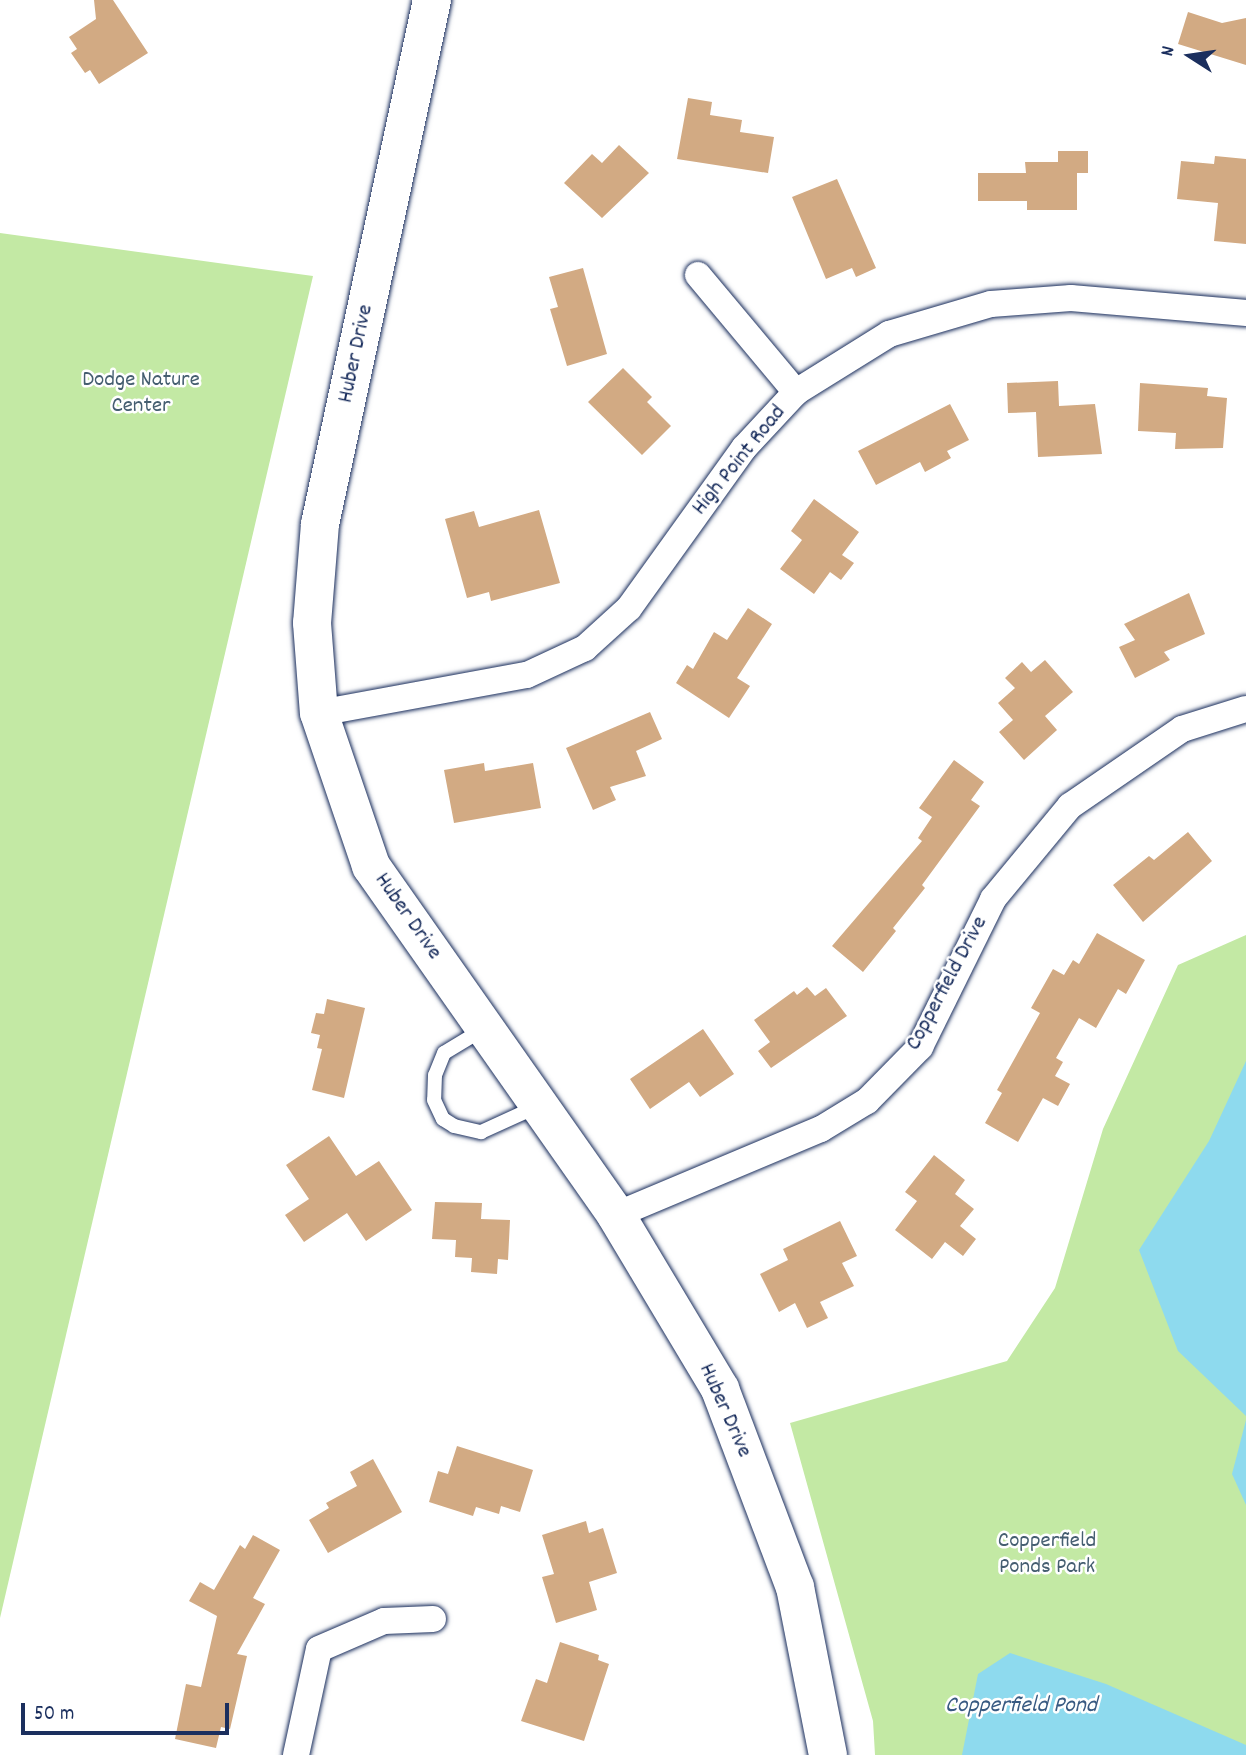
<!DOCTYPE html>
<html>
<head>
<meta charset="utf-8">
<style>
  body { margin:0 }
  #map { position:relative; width:1246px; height:1755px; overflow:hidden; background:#fff; font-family:Dekko,sans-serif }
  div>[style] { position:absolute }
  .green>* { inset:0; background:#c3e9a4 }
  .water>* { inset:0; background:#8edaee }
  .building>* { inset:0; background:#d2aa83 }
  .roads { filter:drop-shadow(0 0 2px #1b2f5e) drop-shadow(0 0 2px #1b2f5e) }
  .lane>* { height:14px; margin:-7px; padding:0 7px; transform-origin:7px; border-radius:7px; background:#fff }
  .street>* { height:26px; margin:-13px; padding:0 13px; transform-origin:13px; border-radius:13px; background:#fff }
  .secondary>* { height:38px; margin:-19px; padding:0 19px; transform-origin:19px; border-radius:19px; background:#fff }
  span { translate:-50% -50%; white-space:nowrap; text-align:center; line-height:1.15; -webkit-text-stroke:5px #fff; paint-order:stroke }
  .street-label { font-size:23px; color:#1b2f5e }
  .park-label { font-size:23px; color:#455e70 }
  .water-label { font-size:24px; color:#385a82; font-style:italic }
  .north { position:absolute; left:1155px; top:21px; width:70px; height:70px; -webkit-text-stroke:5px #fff; paint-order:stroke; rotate:282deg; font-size:19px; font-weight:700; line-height:28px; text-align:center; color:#1b2f5e }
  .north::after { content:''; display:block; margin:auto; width:24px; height:32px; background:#1b2f5e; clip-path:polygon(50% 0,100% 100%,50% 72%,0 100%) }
  .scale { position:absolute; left:21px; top:1703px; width:208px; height:32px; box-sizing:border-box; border:4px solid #1b2f5e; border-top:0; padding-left:9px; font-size:21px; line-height:24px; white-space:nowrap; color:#1b2f5e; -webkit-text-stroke:5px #fff; paint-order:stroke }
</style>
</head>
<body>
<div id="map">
  <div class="green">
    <div style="clip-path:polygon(0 233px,313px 276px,0 1618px)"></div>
    <div style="clip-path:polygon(1246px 935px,1246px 1755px,875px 1755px,873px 1721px,790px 1423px,1007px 1361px,1055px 1288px,1103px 1129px,1178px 965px)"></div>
  </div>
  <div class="water">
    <div style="clip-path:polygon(1246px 1061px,1246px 1416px,1178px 1351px,1139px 1250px,1209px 1141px)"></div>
    <div style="clip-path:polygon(1246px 1420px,1246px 1505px,1232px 1474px)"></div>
    <div style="clip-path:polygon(1010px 1653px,1106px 1684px,1246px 1745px,1246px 1755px,962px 1755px,978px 1674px)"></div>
  </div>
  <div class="building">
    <div style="clip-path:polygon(94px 0,113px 0,148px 53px,99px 84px,90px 70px,85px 73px,71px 53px,77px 49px,69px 37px,96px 19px)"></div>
    <div style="clip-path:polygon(1188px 12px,1222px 23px,1246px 18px,1246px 65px,1178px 44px)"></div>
    <div style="clip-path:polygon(688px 98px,712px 102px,710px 115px,742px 120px,740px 132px,774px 137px,768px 173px,677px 159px)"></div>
    <div style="clip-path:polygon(619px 145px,649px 173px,602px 218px,564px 183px,592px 154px,602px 163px)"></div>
    <div style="clip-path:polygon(1058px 151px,1088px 151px,1088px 173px,1077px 173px,1077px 210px,1027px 210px,1027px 201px,978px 201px,978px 173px,1026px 173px,1025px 162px,1058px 162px)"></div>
    <div style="clip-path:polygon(1215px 156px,1246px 159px,1246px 244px,1214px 241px,1218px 203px,1177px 199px,1181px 161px,1214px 164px)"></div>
    <div style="clip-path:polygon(837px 179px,876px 268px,856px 277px,852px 268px,826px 279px,792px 197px)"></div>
    <div style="clip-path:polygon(583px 268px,607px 354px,567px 366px,550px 309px,558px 307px,549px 277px)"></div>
    <div style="clip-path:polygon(623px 368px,652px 397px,647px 402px,671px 426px,642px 455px,588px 402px)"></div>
    <div style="clip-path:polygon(1058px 381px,1059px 406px,1095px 404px,1102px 454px,1038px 457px,1036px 412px,1008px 413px,1007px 383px)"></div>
    <div style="clip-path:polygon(1140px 383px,1208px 388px,1207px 396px,1227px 398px,1223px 448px,1175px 449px,1176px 433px,1138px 431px)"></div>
    <div style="clip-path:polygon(950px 404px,969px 440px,947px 451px,951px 458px,925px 472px,920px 462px,876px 485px,858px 451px)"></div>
    <div style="clip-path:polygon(814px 499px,859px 532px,842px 555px,854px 563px,841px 580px,830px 572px,814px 594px,780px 569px,802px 540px,791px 531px)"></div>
    <div style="clip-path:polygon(539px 510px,560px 583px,491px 601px,489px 592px,467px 598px,445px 519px,474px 511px,479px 527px)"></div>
    <div style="clip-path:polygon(1189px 593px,1205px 634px,1164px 652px,1170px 660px,1135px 678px,1119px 647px,1135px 640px,1124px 624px)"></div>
    <div style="clip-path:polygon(748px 608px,772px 624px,737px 678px,750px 686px,729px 718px,676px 683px,687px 665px,693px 669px,714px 632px,727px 640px)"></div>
    <div style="clip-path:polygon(1045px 660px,1073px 692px,1045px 716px,1057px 730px,1024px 760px,999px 732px,1013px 720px,998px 703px,1015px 688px,1005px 678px,1022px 662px,1031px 672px)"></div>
    <div style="clip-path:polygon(650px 712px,662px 739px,636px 751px,646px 776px,610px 787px,616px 800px,593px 810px,566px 748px)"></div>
    <div style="clip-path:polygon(954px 760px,984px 782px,971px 800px,980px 806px,922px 885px,925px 888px,893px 928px,896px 931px,863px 972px,832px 946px,922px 841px,918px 838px,932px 817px,919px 808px)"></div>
    <div style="clip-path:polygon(484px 763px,485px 771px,533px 763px,541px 808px,454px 823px,444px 770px)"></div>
    <div style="clip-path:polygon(1188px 832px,1212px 861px,1143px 922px,1113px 885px,1149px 856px,1154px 860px)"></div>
    <div style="clip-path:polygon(1097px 933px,1145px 960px,1126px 994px,1118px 989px,1096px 1028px,1079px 1018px,1056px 1058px,1063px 1062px,1055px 1076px,1070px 1084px,1058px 1106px,1043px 1098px,1018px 1142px,985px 1123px,1002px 1093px,997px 1090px,1040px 1013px,1031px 1008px,1053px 969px,1064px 975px,1073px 960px,1079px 964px)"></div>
    <div style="clip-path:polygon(807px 987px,815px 996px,826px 988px,847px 1016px,771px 1068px,758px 1051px,770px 1042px,754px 1020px,794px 991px,797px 995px)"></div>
    <div style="clip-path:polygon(327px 999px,365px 1008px,344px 1098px,312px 1090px,322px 1049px,317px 1048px,320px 1035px,311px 1033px,316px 1013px,324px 1014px)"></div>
    <div style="clip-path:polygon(703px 1029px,734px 1074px,700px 1097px,689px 1082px,650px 1109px,630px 1079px)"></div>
    <div style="clip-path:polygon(329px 1136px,356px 1176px,379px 1161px,412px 1210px,366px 1241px,347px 1213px,304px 1242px,285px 1215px,309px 1199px,286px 1165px)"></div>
    <div style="clip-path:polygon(934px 1155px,965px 1180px,955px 1194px,974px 1209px,960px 1226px,976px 1239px,963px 1256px,945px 1242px,932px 1259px,895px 1230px,917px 1201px,905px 1192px)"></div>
    <div style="clip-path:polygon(435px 1202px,482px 1203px,481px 1219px,510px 1220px,508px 1260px,498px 1259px,497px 1274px,471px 1272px,472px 1258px,455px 1257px,456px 1240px,432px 1239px)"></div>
    <div style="clip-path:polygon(840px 1221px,857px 1256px,842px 1263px,854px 1286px,820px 1302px,828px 1318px,807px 1328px,795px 1303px,779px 1312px,760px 1274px,788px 1260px,783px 1249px)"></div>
    <div style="clip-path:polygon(457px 1446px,533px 1470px,520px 1512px,501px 1506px,499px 1514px,476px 1507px,473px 1516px,429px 1502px,438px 1471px,448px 1474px)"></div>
    <div style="clip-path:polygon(373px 1459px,402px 1512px,328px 1553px,309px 1520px,329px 1508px,326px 1503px,357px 1486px,350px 1472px)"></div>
    <div style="clip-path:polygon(586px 1521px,589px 1533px,603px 1528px,617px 1573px,589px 1582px,597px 1610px,556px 1623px,542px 1577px,554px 1574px,542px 1535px)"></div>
    <div style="clip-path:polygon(253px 1535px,280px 1550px,253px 1598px,265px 1604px,237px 1654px,247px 1656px,230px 1729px,221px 1727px,216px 1748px,175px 1739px,186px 1684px,201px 1687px,217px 1616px,189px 1601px,200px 1582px,214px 1590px,240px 1545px,245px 1549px)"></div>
    <div style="clip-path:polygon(560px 1642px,599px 1655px,598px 1660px,609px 1664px,584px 1741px,521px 1721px,536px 1679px,547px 1683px)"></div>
  </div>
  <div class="roads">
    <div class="lane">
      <div style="left:482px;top:1030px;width:44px;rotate:148.8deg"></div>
      <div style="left:444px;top:1053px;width:24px;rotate:112deg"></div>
      <div style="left:435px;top:1075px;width:25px;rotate:92deg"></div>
      <div style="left:434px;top:1100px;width:21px;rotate:65deg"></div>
      <div style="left:443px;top:1119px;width:13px;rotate:32deg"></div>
      <div style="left:454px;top:1126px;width:28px;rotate:13deg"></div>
      <div style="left:481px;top:1132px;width:63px;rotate:-24.5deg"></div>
    </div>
    <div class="street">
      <div style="left:698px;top:275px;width:153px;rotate:50.1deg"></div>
      <div style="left:319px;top:713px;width:211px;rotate:-10.4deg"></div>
      <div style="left:527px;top:675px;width:64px;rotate:-25deg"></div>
      <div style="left:585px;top:648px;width:59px;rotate:-42.3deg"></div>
      <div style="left:629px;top:608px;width:197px;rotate:-54.3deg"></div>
      <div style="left:744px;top:448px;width:76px;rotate:-47.1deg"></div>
      <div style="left:796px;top:392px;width:110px;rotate:-31.9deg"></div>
      <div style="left:889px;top:334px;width:106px;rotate:-16.4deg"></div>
      <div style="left:991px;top:304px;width:80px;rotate:-4.3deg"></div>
      <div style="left:1071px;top:298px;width:176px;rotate:4.9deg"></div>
      <div style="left:616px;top:1215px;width:222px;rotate:-22.8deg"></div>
      <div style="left:821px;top:1129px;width:54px;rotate:-31.3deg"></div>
      <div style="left:867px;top:1101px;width:76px;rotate:-45.5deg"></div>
      <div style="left:920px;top:1047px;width:165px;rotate:-63.7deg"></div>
      <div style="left:993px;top:899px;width:121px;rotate:-50.4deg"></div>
      <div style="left:1070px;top:806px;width:136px;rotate:-34.5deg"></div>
      <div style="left:1182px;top:729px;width:67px;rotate:-17.4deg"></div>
      <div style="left:296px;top:1755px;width:108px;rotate:-77.8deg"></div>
      <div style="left:319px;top:1649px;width:71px;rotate:-23.3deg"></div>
      <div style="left:384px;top:1621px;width:49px;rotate:-2.3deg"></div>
    </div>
    <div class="secondary">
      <div style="left:432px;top:0;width:536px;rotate:102.06deg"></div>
      <div style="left:320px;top:524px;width:99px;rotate:94.6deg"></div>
      <div style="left:312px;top:623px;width:90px;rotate:85.6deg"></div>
      <div style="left:319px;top:713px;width:162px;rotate:71.2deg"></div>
      <div style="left:371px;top:866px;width:426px;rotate:54.9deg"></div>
      <div style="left:616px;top:1215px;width:203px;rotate:59.1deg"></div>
      <div style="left:720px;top:1389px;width:212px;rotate:69.3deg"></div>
      <div style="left:795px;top:1587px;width:171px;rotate:78.9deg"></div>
    </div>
  </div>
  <div class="street-label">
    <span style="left:357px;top:354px;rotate:-78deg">Huber Drive</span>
    <span style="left:740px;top:461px;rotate:-51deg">High Point Road</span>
    <span style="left:407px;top:917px;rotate:55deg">Huber Drive</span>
    <span style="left:948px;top:984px;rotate:-62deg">Copperfield Drive</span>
    <span style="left:724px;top:1411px;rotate:66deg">Huber Drive</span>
  </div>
  <div class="park-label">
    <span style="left:141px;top:394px">Dodge Nature<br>Center</span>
    <span style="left:1047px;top:1555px">Copperfield<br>Ponds Park</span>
  </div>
  <div class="water-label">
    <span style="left:1021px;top:1707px">Copperfield Pond</span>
  </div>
  <div class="north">N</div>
  <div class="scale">50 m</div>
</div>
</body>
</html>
